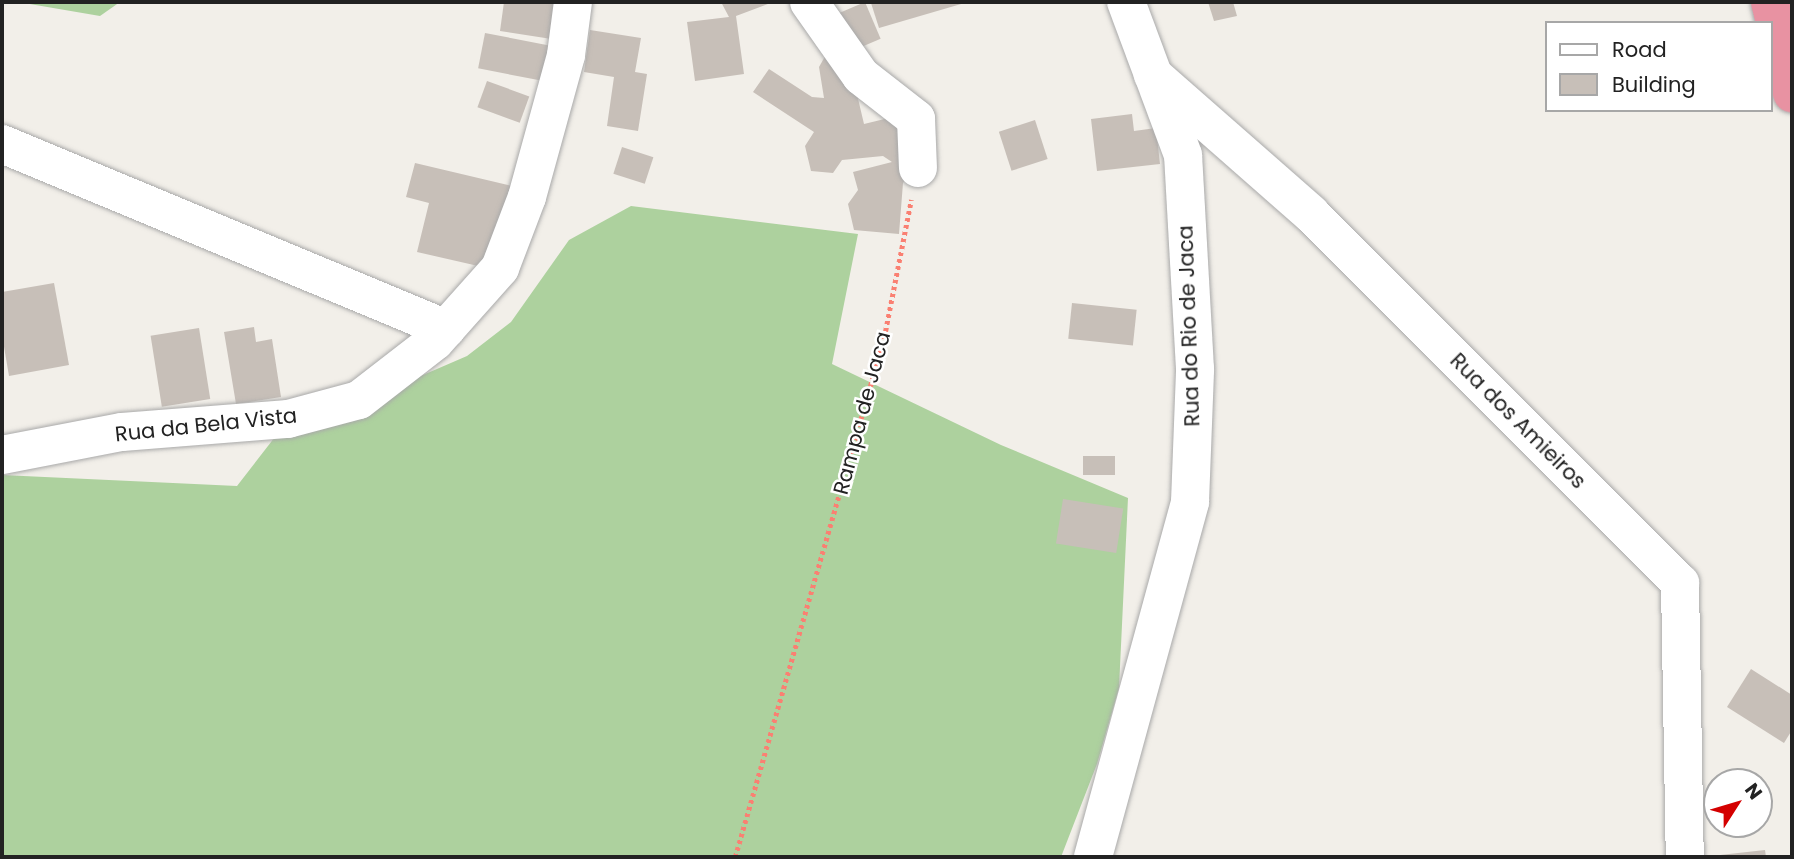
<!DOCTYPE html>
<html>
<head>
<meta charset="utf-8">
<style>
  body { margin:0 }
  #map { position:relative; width:1794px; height:859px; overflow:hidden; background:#f2efe9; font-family:Poppins,sans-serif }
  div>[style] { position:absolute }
  .forest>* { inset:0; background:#add19e }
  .building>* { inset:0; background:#c7bfb8; transform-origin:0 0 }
  .path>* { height:4.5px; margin-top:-2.25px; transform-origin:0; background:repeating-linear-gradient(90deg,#fa8072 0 3.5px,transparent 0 7px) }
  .roads { filter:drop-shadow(0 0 2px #a9a9a9) drop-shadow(0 0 2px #a9a9a9) }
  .minor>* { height:38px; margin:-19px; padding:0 19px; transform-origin:19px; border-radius:19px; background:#fff }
  .highway>* { height:38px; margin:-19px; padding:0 19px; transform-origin:19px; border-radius:19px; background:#e892a2 }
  span { translate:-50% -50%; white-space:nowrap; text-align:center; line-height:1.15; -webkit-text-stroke:5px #fff; paint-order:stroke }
  .street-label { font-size:21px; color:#222 }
  .frame { position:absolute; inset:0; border:4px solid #222; pointer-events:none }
  .legend { position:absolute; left:1545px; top:21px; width:228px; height:91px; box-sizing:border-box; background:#fff; border:2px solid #a7a7a7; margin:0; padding:9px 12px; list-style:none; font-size:21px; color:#222 }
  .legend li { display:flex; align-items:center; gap:14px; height:35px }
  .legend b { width:35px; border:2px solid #a7a7a7 }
  .north { position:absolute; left:1703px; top:768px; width:70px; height:70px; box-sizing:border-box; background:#fff; border:2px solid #a7a7a7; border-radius:50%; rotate:53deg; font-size:19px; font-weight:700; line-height:28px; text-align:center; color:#222 }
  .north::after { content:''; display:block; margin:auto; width:24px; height:32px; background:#d40000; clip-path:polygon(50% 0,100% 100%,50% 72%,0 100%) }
</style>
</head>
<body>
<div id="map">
  <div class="forest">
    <div style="clip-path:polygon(18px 2px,120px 2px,100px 16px)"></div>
    <div style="clip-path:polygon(631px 206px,858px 234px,832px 364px,1001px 445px,1128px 498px,1119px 688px,1097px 764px,1061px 857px,2px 857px,2px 475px,237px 486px,285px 424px,372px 397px,467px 356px,511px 322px,569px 240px)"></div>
  </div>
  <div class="building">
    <div style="clip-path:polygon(504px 2px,564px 2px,558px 40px,500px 31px)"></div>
    <div style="clip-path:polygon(721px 2px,773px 2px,736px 16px,744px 74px,695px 81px,687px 22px,729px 17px)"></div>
    <div style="left:865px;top:2px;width:40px;height:35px;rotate:67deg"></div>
    <div style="clip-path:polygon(876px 2px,968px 2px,879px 28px,871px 3px)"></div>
    <div style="clip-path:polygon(1208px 2px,1233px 2px,1237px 16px,1214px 21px)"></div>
    <div style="clip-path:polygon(590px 30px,641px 38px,635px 72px,647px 74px,638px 131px,607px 126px,614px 77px,584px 72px)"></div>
    <div style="left:485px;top:33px;width:68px;height:36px;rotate:11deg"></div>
    <div style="clip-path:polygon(827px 53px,851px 69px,864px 124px,897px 116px,913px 167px,903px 183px,899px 234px,854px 230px,848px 204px,858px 190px,853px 172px,892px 162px,883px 156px,842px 160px,833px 173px,811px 171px,805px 146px,814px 132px,753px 92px,769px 69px,812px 97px,824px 98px,819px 67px)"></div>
    <div style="left:487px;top:81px;width:45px;height:28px;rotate:20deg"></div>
    <div style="clip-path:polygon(1132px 114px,1134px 131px,1156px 128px,1160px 164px,1097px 171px,1091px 119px)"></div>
    <div style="left:1035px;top:120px;width:41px;height:38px;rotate:72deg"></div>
    <div style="left:622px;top:147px;width:33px;height:28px;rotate:18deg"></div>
    <div style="clip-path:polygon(415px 163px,521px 188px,487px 268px,417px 252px,429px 203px,406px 197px)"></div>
    <div style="clip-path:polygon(54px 283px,69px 365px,9px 376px,2px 335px,2px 292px)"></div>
    <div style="left:1072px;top:303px;width:65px;height:36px;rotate:6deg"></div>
    <div style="clip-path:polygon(254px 327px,256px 342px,272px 339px,281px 397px,236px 404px,224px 332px)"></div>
    <div style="left:199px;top:328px;width:72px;height:49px;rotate:81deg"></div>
    <div style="left:1083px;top:456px;width:32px;height:19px"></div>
    <div style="left:1063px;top:499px;width:61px;height:45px;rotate:9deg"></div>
    <div style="clip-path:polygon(1751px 669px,1792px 695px,1792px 730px,1784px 743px,1727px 707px)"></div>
    <div style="clip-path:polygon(1765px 850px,1766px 857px,1720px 857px,1720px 855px)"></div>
  </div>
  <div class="path">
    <div style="left:735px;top:857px;width:540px;rotate:-73.98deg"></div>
    <div style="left:884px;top:338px;width:141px;rotate:-78.9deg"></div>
  </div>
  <div class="roads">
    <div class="minor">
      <div style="left:809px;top:2px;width:90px;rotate:54.9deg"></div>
      <div style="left:861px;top:76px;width:70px;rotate:38deg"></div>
      <div style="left:916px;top:119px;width:49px;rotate:87.7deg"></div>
      <div style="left:1153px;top:75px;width:210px;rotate:41.3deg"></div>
      <div style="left:1311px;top:214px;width:522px;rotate:45deg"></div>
      <div style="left:1680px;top:583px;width:274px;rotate:89deg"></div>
      <div style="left:2px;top:144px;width:481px;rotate:22.6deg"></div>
      <div style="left:2px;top:455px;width:122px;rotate:-10.9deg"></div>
      <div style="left:122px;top:432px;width:167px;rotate:-4.5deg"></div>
      <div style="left:288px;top:419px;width:73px;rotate:-15deg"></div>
      <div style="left:359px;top:400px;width:96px;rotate:-37.8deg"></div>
      <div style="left:435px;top:341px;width:98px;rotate:-48.3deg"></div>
      <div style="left:500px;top:268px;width:76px;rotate:-69.2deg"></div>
      <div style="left:527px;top:197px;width:147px;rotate:-74.6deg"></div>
      <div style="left:566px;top:55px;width:53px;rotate:-82.5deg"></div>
      <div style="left:1093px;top:857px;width:368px;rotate:-74.7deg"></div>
      <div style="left:1190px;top:502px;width:133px;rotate:-87.8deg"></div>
      <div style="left:1195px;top:369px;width:214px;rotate:-93.2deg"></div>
      <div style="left:1183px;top:155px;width:163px;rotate:-110.4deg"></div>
    </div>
    <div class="highway">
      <div style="left:1770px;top:2px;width:94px;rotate:76.4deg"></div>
    </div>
  </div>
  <div class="street-label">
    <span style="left:1189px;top:326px;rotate:-92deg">Rua do Rio de Jaca</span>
    <span style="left:862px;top:413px;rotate:-75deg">Rampa de Jaca</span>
    <span style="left:1518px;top:421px;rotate:45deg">Rua dos Amieiros</span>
    <span style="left:206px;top:425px;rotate:-6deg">Rua da Bela Vista</span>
  </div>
  <div class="frame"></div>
  <ul class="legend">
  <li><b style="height:9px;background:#fff"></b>Road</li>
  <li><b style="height:19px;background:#c7bfb8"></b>Building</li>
  </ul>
  <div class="north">N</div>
</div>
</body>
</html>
